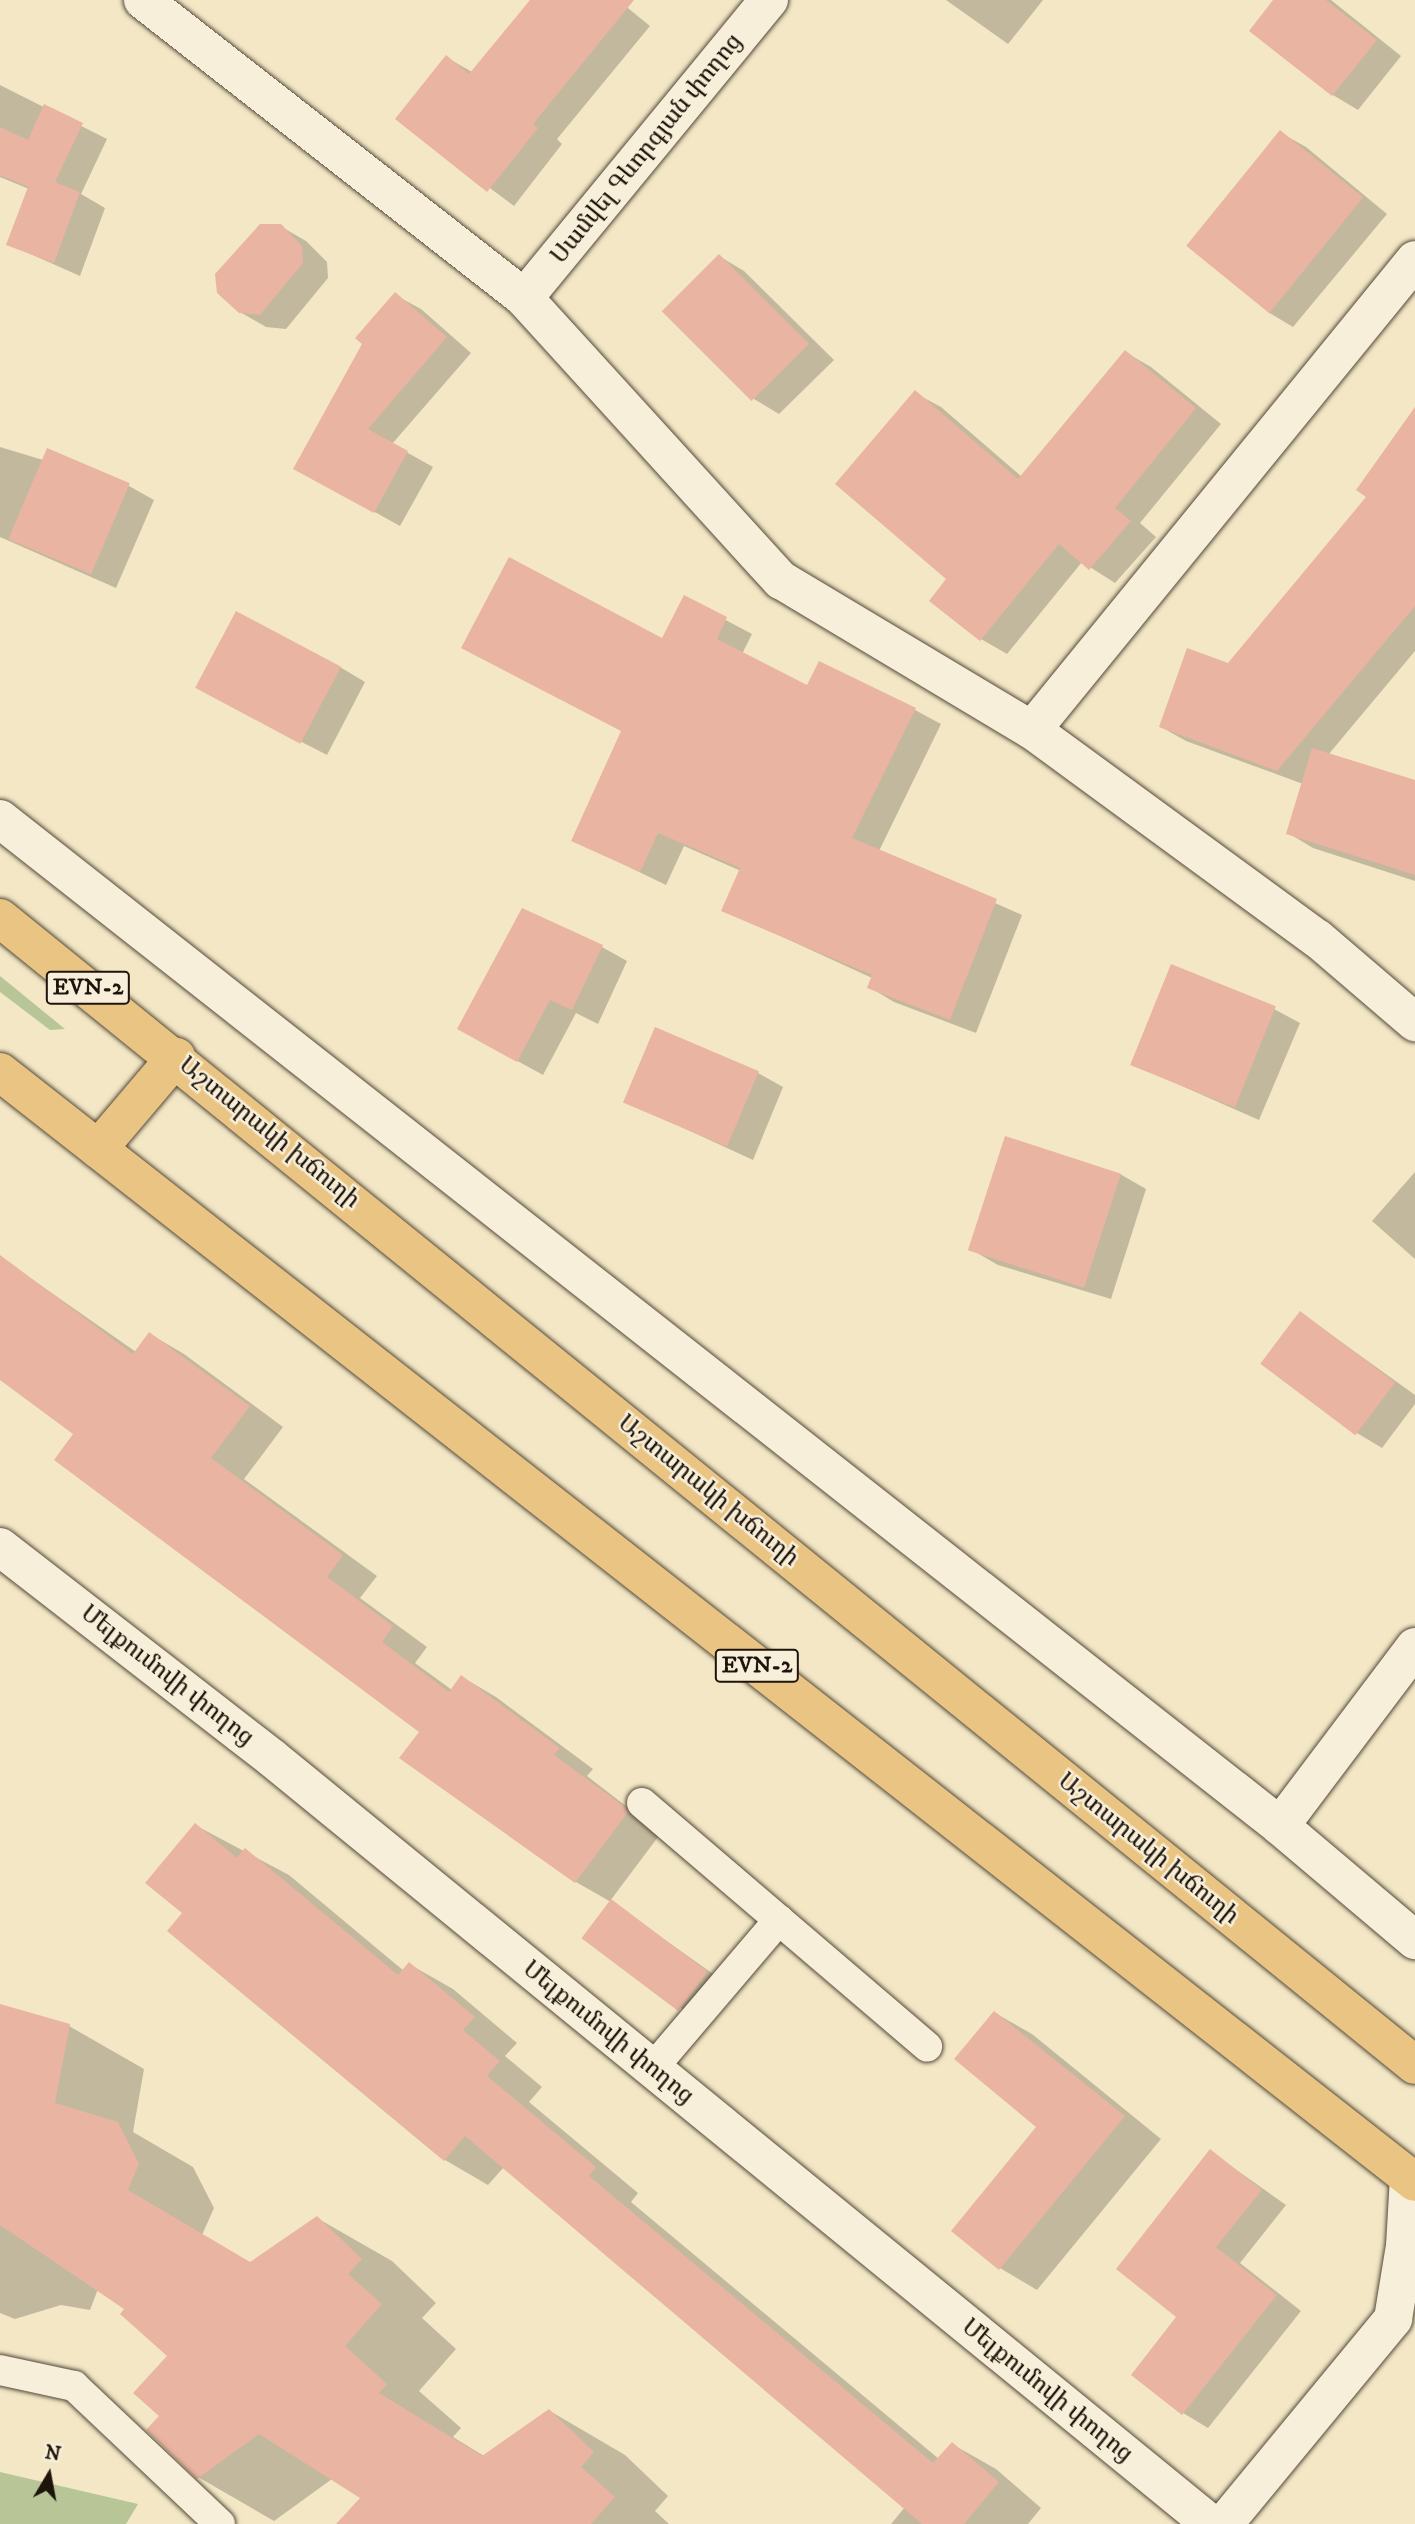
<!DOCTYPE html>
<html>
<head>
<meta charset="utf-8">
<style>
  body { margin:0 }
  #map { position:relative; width:1415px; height:2524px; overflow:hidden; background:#f3e7c5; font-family:"IM FELL DW Pica","Noto Serif Armenian",serif }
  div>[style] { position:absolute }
  .green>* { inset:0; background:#b8c697 }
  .shadow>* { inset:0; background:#0003 }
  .building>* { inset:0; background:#e9b4a1; transform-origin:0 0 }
  .roads { filter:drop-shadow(0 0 2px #53493a) drop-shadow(0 0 2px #53493a) }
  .lane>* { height:30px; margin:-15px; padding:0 15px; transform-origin:15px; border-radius:15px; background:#f7efd9 }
  .street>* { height:38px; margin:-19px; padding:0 19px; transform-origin:19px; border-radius:19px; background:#f7efd9 }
  .secondary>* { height:38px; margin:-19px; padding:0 19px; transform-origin:19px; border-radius:19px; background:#f7efd9 }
  .primary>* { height:38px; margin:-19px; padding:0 19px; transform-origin:19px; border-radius:19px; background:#eac482 }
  span { translate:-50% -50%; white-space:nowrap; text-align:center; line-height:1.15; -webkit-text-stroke:5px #f7efd9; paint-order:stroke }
  .shield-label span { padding:2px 5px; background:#f7efd9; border:2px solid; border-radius:5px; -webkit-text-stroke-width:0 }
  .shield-label { font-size:23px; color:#1e140b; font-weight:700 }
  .street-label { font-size:24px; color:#1e140b }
  .north { position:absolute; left:14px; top:2440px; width:70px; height:70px; -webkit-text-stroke:5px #f7efd9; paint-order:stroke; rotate:10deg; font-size:19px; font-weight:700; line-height:28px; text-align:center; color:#1e140b }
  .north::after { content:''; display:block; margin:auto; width:24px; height:32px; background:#1e140b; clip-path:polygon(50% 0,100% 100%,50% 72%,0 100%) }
</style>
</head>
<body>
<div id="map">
  <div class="green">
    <div style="clip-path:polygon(0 976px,65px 1029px,50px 1030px,0 992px)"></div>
    <div style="clip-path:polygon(0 2472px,138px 2504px,126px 2524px,0 2524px)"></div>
  </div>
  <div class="shadow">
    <div style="clip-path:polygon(533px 0,618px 0,650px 26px,557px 139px,562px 144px,514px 206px,397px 119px,446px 57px,472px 72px)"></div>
    <div style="clip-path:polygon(946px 0,1043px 0,1008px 44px)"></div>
    <div style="clip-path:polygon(1275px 0,1331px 0,1401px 56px,1358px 110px,1333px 95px)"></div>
    <div style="clip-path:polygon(0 85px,107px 139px,81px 194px,105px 208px,80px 276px,8px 244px,29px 189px,0 177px)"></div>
    <div style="clip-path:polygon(1281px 133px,1306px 147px,1387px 214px,1293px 327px,1268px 312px)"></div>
    <div style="clip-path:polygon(280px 226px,306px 241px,327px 262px,328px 278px,286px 329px,266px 327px,240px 312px)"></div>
    <div style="clip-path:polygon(719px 256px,744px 271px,834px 360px,779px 414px,754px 399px,664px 311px)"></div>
    <div style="clip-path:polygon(395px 295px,421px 309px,471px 353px,392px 444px,433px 467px,400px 526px,319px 481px)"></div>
    <div style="clip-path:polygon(1125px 352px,1151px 367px,1221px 424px,1140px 523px,1156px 537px,1115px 583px,1082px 562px,1007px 654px,981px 639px,948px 578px,915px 393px,941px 407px,1022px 477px)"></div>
    <div style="clip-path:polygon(1415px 410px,1415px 651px,1328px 755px,1415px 782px,1415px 881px,1313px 848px,1288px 833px,1303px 784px,1186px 741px,1161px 727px,1229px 665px,1369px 497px)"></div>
    <div style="clip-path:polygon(0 447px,129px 486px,154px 500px,116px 588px,0 537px)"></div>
    <div style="clip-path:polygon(684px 598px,752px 634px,742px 654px,808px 688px,915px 710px,941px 724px,879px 851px,1022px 915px,976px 1033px,894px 1002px,869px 987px,872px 978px,724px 910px,741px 871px,684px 846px,666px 885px,573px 840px)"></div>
    <div style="clip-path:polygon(340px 667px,365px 682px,327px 755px,224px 702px)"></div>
    <div style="clip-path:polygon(602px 947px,627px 961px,598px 1024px,576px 1013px,543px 1075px,485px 1043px)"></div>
    <div style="clip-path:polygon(1274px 1009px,1300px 1023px,1259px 1120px,1132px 1064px)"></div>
    <div style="clip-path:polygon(758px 1073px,783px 1087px,753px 1160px,625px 1101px)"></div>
    <div style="clip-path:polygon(1415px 1172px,1415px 1259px,1372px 1221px)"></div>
    <div style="clip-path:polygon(1120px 1174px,1146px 1189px,1111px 1299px,998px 1265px,972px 1250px)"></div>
    <div style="clip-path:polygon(6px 1261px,136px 1352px,150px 1334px,184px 1354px,283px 1427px,244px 1479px,377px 1576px,360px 1598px,427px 1647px,415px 1663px,452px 1690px,462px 1677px,496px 1697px,593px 1769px,587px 1776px,661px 1833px,610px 1901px,733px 1988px,705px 2025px,584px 1939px,611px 1902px,576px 1882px,421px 1731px,75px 1434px,0 1378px,0 1269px)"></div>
    <div style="clip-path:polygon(1301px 1313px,1415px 1395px,1415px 1404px,1382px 1448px,1357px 1433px)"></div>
    <div style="clip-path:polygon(195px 1825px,289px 1875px,404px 1971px,409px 1964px,453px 1989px,517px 2043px,505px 2056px,542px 2087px,529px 2102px,638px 2193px,631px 2202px,939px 2459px,952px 2444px,996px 2469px,1041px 2508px,1028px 2524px,891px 2524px,905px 2507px,504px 2167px,488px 2185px,445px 2160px,184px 1913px)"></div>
    <div style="clip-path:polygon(0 2005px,69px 2026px,144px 2069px,133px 2132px,193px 2167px,214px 2208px,202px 2235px,251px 2264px,317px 2218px,392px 2261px,436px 2303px,422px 2318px,456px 2349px,419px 2391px,461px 2428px,453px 2437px,484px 2456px,550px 2411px,625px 2455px,668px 2496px,655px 2511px,669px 2524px,375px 2524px,362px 2498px,332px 2479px,274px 2521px,198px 2477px,161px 2416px,170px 2356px,127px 2309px,98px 2289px,90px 2310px,61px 2305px,15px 2319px,0 2313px)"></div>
    <div style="clip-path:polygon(995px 2013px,1032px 2034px,1161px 2139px,1037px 2290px,1000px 2268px,1039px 2126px)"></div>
    <div style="clip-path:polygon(1211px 2152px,1286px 2205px,1240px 2263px,1301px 2311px,1208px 2428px,1183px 2413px,1179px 2316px)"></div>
  </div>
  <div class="building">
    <div style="clip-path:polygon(530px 0,634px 0,533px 124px,538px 128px,487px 192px,395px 119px,446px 55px,469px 74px)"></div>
    <div style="clip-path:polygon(1273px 0,1326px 0,1377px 40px,1332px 96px,1249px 31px)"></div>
    <div style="clip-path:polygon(44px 104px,83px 123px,55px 182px,80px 192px,54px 263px,6px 245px,28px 187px,0 175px,0 127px,28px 140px)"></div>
    <div style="left:1280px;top:130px;width:107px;height:149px;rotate:39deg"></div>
    <div style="clip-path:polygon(260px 224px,281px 224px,302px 246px,303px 263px,260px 315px,239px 313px,217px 293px,215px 274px)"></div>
    <div style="left:719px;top:254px;width:127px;height:81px;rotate:45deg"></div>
    <div style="clip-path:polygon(395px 292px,447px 337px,368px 429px,408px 451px,374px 513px,293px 469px,362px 344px,355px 338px)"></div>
    <div style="clip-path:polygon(1125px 350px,1196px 408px,1115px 508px,1131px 521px,1089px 570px,1059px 544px,980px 641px,929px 601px,946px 579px,835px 484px,915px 390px,1018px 479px)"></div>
    <div style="clip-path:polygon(1415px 407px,1415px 606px,1277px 771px,1159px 727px,1187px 648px,1228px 663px,1366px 497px,1356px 490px)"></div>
    <div style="left:47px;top:448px;width:90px;height:99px;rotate:23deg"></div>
    <div style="clip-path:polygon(509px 557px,662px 638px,684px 595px,727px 617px,717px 639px,807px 685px,819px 661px,916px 708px,852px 838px,997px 899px,950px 1020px,867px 988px,872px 975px,721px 911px,740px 868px,658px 833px,640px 872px,571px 841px,621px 731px,461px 648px)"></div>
    <div style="left:236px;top:611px;width:119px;height:87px;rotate:28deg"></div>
    <div style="clip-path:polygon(1312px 748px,1415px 780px,1415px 875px,1286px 834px)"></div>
    <div style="clip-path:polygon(522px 908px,603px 945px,572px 1010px,550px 1000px,517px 1062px,457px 1029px)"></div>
    <div style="left:1171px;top:964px;width:113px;height:109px;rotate:22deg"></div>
    <div style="left:655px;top:1027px;width:113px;height:82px;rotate:23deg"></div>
    <div style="left:1005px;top:1136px;width:122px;height:120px;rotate:18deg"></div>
    <div style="clip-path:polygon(0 1255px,133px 1354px,149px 1332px,250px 1406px,211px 1458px,343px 1555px,327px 1577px,393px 1626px,382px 1642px,449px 1692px,461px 1675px,560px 1748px,554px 1755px,625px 1807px,628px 1812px,575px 1883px,399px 1758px,419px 1732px,54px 1460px,73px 1434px,0 1380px)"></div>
    <div style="left:1300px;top:1311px;width:119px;height:66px;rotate:37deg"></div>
    <div style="clip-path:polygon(195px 1823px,237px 1858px,245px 1848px,398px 1975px,409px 1962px,475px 2017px,463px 2030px,500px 2061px,487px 2076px,596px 2167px,589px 2176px,933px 2463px,952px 2442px,999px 2482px,964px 2524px,922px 2524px,465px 2136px,444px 2161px,167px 1931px,182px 1913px,145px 1883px)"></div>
    <div style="left:611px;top:1899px;width:121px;height:49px;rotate:37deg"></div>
    <div style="clip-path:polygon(0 2004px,70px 2024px,55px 2103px,118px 2122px,139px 2164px,128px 2190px,250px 2262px,317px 2216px,362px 2259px,348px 2274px,382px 2304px,345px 2346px,387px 2384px,379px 2393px,482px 2456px,549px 2409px,594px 2452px,581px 2467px,615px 2497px,591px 2524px,336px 2524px,360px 2498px,259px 2434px,197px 2479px,146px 2430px,159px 2416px,133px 2393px,167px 2356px,120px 2314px,124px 2309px,0 2225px)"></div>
    <div style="clip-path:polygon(994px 2011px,1125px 2116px,999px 2270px,951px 2231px,1036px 2127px,954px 2059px)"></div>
    <div style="clip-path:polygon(1210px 2149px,1262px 2190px,1216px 2247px,1277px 2295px,1182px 2415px,1131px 2375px,1176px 2317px,1116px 2269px)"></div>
  </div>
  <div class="roads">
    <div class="lane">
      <div style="left:642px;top:1803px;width:375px;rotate:40.5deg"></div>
      <div style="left:652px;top:2069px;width:196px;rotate:-49.6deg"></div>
      <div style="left:0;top:2370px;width:76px;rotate:12.2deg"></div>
      <div style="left:74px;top:2386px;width:201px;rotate:43.4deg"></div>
    </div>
    <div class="street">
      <div style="left:143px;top:0;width:484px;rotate:38deg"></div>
      <div style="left:524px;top:298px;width:382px;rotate:47.7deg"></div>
      <div style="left:781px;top:580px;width:292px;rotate:30.9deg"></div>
      <div style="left:1032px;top:730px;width:354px;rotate:36.2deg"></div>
      <div style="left:1318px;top:939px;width:128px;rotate:40.6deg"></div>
      <div style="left:524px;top:298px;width:386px;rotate:-50.6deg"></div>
      <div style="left:1032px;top:730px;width:606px;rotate:-50.82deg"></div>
    </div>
    <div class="secondary">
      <div style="left:0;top:819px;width:1629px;rotate:38.19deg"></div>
      <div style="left:1280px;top:1826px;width:177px;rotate:40.2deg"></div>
      <div style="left:0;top:1547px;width:344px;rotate:37.8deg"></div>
      <div style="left:272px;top:1758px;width:1212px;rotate:39.21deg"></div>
      <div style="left:1280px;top:1826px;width:224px;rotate:-53deg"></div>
      <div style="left:1224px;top:2524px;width:266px;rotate:-50.5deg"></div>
      <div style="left:1393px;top:2319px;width:74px;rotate:-80.7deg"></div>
      <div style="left:1405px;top:2246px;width:69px;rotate:-86.7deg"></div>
    </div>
    <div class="primary">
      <div style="left:0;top:918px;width:1821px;rotate:39.03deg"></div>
      <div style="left:0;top:1072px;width:1798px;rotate:38.11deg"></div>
      <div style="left:98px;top:1149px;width:121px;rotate:-49.7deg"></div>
    </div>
  </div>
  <div class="shield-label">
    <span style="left:88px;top:988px">EVN-2</span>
    <span style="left:757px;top:1666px">EVN-2</span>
  </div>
  <div class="street-label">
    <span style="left:647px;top:149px;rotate:-51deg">Սամվել Գևորգյան փողոց</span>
    <span style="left:269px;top:1133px;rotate:39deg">Աշտարակի խճուղի</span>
    <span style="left:708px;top:1491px;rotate:39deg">Աշտարակի խճուղի</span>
    <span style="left:167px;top:1676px;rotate:38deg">Մելքումովի փողոց</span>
    <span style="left:1148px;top:1849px;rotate:39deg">Աշտարակի խճուղի</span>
    <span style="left:608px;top:2033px;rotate:39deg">Մելքումովի փողոց</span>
    <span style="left:1047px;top:2391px;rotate:39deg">Մելքումովի փողոց</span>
  </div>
  <div class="north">N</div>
</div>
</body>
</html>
